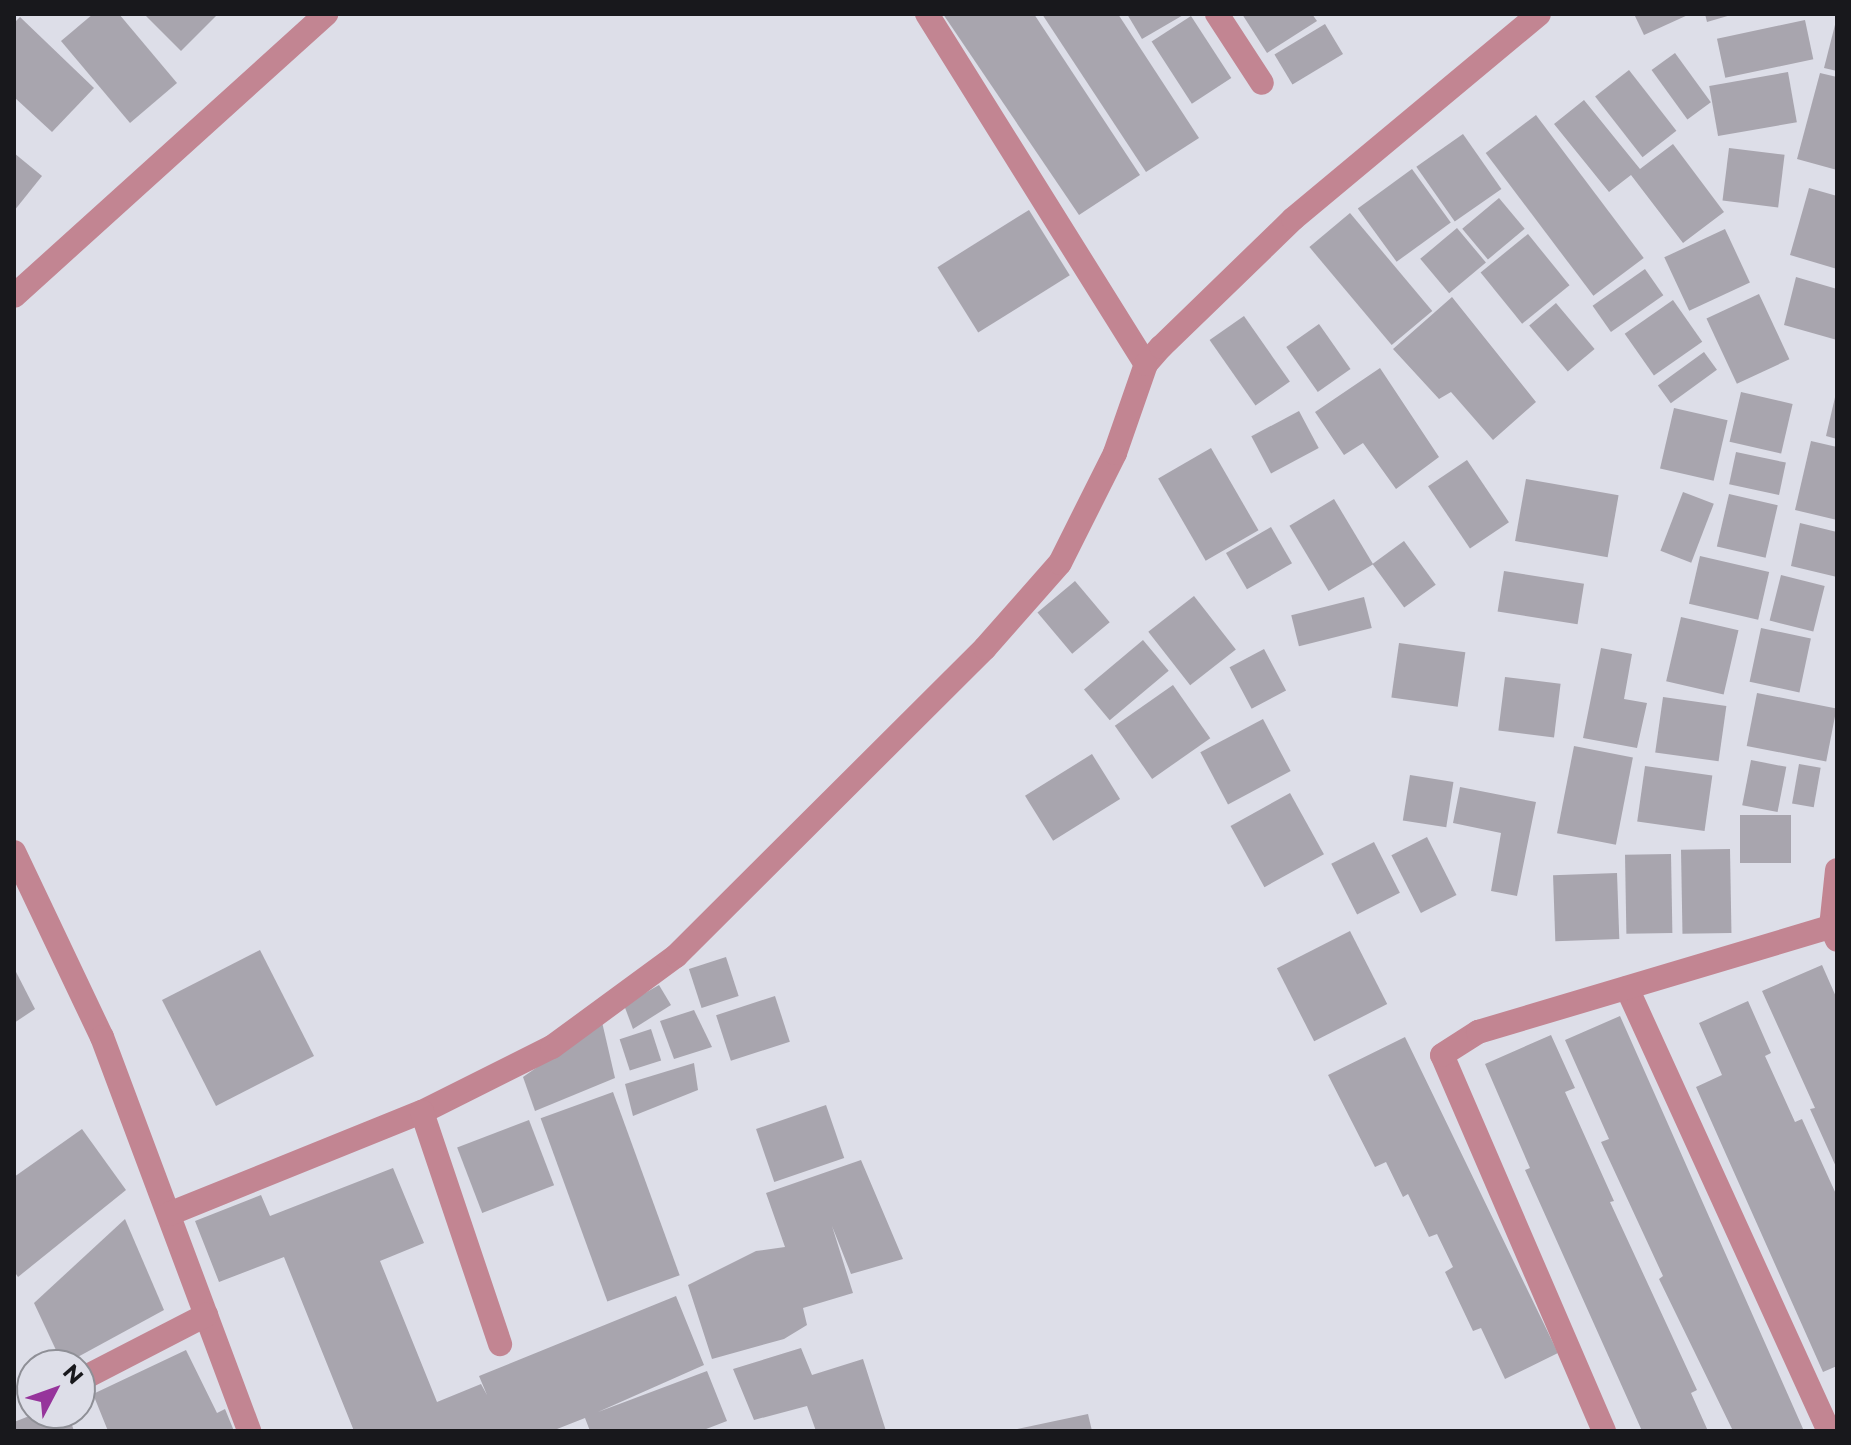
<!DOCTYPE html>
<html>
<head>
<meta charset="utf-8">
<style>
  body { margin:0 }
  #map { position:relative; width:1851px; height:1445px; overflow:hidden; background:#dddee8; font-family:Montserrat,sans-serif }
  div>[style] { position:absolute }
  .building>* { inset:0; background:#a8a5ae; transform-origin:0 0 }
  .minor>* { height:24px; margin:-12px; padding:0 12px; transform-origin:12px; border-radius:12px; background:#c28592 }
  span { translate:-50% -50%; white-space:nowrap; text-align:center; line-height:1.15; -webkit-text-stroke:8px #dddee8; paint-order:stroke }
  .frame { position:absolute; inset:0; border:16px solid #18181c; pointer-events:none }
  .north { position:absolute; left:16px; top:1349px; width:80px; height:80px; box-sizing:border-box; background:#dddee8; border:2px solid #8e8f96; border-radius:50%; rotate:49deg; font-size:22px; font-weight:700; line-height:32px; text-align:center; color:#18181c }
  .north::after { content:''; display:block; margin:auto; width:28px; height:36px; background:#96349b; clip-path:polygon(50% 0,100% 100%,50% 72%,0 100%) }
</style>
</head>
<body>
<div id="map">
  <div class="building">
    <div style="clip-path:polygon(93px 14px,119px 14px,177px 83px,130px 123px,61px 41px)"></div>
    <div style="clip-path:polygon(144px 14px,218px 14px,181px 51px)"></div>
    <div style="clip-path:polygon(943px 14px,1034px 14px,1140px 175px,1079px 215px)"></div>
    <div style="clip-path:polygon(1042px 14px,1118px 14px,1199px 138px,1146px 172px)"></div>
    <div style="clip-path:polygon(1127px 14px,1185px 14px,1142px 39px)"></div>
    <div style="clip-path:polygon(1242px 14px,1312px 14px,1317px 21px,1267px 53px)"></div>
    <div style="clip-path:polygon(1634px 14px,1690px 14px,1644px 35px)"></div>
    <div style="clip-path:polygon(1705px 14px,1731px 14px,1731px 15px,1707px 22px)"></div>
    <div style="left:1191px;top:16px;width:74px;height:47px;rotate:57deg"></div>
    <div style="clip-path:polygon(20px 17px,94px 88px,52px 132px,14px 97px,14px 23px)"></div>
    <div style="clip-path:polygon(1837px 17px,1837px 71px,1824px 68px)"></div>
    <div style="left:1805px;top:20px;width:40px;height:90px;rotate:78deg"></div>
    <div style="left:1325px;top:24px;width:35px;height:59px;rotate:59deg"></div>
    <div style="left:1675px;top:53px;width:61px;height:29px;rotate:54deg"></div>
    <div style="left:1629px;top:70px;width:77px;height:43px;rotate:52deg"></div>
    <div style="left:1788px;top:72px;width:51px;height:80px;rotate:80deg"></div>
    <div style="clip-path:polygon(1820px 73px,1837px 77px,1837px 170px,1797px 159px)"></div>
    <div style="clip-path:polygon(1584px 100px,1640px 169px,1673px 144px,1724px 212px,1683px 243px,1631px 175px,1609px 192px,1554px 124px)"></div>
    <div style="left:1536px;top:115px;width:179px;height:63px;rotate:53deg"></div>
    <div style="left:1463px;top:134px;width:67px;height:57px;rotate:55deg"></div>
    <div style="left:1729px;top:148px;width:56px;height:53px;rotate:7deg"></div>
    <div style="clip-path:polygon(14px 153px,42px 176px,14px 211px)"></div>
    <div style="left:1412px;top:169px;width:66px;height:67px;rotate:54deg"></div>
    <div style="clip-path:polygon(1809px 188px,1837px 196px,1837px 269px,1790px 255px)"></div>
    <div style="left:1499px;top:198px;width:40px;height:48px;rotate:50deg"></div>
    <div style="left:1029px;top:210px;width:77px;height:108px;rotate:58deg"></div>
    <div style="left:1350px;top:213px;width:128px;height:53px;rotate:50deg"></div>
    <div style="left:1457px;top:228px;width:45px;height:48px;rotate:50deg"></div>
    <div style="left:1725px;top:229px;width:59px;height:67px;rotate:65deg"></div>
    <div style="left:1528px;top:234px;width:66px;height:61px;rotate:51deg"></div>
    <div style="left:1645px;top:269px;width:32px;height:64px;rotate:55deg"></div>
    <div style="clip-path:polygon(1796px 277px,1837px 289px,1837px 340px,1784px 325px)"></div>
    <div style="left:1759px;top:294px;width:72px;height:58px;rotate:65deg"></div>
    <div style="clip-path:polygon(1452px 297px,1536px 402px,1493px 440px,1451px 392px,1439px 399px,1393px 349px)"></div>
    <div style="left:1673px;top:300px;width:51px;height:59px;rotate:55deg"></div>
    <div style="left:1556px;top:303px;width:60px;height:35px;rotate:50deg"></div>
    <div style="left:1244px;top:316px;width:80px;height:42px;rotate:55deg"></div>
    <div style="left:1319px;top:324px;width:55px;height:40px;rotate:55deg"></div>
    <div style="left:1704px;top:352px;width:22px;height:57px;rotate:54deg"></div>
    <div style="clip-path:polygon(1380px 368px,1439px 457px,1396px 489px,1363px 443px,1344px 455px,1315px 412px)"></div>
    <div style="left:1741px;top:392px;width:53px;height:51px;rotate:13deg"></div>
    <div style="clip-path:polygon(1836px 393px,1837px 393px,1837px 439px,1826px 436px)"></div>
    <div style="left:1674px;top:408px;width:55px;height:62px;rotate:13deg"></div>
    <div style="left:1299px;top:411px;width:42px;height:54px;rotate:62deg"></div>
    <div style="clip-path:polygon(1811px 441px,1837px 447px,1837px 520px,1795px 510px)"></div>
    <div style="left:1211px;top:448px;width:95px;height:61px;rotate:60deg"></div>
    <div style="left:1736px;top:452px;width:51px;height:33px;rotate:12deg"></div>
    <div style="left:1467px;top:460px;width:75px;height:47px;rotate:56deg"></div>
    <div style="left:1526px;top:479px;width:94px;height:63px;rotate:10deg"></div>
    <div style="left:1683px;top:492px;width:33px;height:63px;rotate:21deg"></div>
    <div style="left:1729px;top:494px;width:50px;height:54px;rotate:13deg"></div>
    <div style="left:1334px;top:499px;width:76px;height:52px;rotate:59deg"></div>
    <div style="clip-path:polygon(1800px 523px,1837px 532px,1837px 577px,1791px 566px)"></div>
    <div style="left:1271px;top:527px;width:42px;height:52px;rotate:60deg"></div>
    <div style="left:1404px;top:541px;width:54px;height:39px;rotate:54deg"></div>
    <div style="left:1700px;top:556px;width:71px;height:49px;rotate:13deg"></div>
    <div style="left:1504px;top:571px;width:81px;height:41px;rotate:9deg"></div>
    <div style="left:1781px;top:575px;width:45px;height:47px;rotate:14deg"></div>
    <div style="left:1075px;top:581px;width:54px;height:49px;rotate:50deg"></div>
    <div style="left:1194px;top:596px;width:68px;height:58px;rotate:52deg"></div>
    <div style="left:1364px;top:597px;width:32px;height:75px;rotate:76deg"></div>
    <div style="left:1681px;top:617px;width:59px;height:66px;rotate:13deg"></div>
    <div style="left:1761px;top:628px;width:51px;height:55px;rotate:12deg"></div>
    <div style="left:1143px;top:640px;width:40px;height:77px;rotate:50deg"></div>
    <div style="left:1399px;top:643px;width:67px;height:55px;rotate:8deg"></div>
    <div style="clip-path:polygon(1601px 648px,1632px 654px,1624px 699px,1647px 703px,1637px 748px,1583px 738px)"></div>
    <div style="left:1264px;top:649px;width:47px;height:39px;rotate:62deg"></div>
    <div style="left:1505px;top:677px;width:56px;height:54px;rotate:7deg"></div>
    <div style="left:1173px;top:685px;width:65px;height:71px;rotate:55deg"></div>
    <div style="left:1757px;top:693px;width:81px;height:54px;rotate:11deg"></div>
    <div style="left:1663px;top:697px;width:64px;height:56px;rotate:8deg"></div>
    <div style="left:1263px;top:719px;width:59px;height:71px;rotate:62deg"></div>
    <div style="left:1574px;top:746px;width:60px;height:89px;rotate:11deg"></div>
    <div style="left:1092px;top:754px;width:53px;height:79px;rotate:58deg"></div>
    <div style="left:1751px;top:760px;width:36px;height:46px;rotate:11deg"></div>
    <div style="left:1799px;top:764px;width:22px;height:40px;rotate:10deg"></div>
    <div style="left:1645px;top:766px;width:68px;height:56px;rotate:8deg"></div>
    <div style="left:1410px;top:775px;width:44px;height:46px;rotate:9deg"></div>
    <div style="clip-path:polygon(1460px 787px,1536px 802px,1517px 896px,1491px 891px,1501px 833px,1453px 823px)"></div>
    <div style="left:1290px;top:793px;width:70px;height:68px;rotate:61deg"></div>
    <div style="left:1740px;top:815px;width:51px;height:48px"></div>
    <div style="left:1427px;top:837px;width:65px;height:40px;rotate:63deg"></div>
    <div style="left:1374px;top:842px;width:57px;height:48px;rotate:63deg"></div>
    <div style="left:1730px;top:849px;width:84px;height:49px;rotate:89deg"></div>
    <div style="left:1671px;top:854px;width:79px;height:46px;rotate:89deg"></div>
    <div style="left:1617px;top:873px;width:66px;height:64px;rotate:88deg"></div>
    <div style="left:1350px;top:931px;width:82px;height:82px;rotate:63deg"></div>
    <div style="left:260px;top:950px;width:119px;height:110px;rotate:63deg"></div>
    <div style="left:726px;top:957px;width:41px;height:39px;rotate:72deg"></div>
    <div style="clip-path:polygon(1822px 965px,1837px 999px,1837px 1169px,1810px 1109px,1815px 1108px,1762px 991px)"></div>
    <div style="clip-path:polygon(14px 968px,35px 1009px,14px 1023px)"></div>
    <div style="clip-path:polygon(659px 985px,671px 1005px,633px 1029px,624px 1005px)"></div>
    <div style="left:775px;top:996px;width:48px;height:62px;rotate:72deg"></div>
    <div style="clip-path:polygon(1748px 1001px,1771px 1053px,1765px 1056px,1795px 1122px,1802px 1119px,1836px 1194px,1837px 1366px,1823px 1372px,1696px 1087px,1722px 1075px,1699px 1023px)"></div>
    <div style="clip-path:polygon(694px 1010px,712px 1047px,674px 1059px,660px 1021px)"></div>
    <div style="clip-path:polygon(1620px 1016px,1664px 1115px,1804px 1431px,1733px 1431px,1659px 1279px,1663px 1276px,1601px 1142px,1609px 1139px,1565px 1040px)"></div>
    <div style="clip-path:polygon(602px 1022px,615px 1078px,535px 1111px,523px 1077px)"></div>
    <div style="left:651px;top:1029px;width:33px;height:33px;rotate:72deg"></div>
    <div style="clip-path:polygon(1551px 1035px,1575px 1088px,1565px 1092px,1614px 1201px,1610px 1202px,1697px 1390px,1691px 1393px,1708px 1431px,1642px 1431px,1525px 1170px,1530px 1168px,1485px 1064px)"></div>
    <div style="clip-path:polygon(1405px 1037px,1558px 1353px,1505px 1379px,1481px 1328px,1473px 1331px,1445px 1272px,1453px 1267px,1437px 1234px,1429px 1237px,1408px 1194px,1403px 1197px,1386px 1162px,1375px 1167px,1328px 1075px)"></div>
    <div style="clip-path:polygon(694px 1063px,698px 1090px,633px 1116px,625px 1084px)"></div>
    <div style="left:613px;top:1092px;width:195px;height:77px;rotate:70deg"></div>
    <div style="left:826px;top:1105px;width:56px;height:74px;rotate:71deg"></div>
    <div style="left:529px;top:1120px;width:70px;height:77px;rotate:69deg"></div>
    <div style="clip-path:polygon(82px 1129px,126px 1190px,18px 1277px,14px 1271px,14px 1177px)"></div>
    <div style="clip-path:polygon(861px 1160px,903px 1259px,851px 1274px,832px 1226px,853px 1293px,803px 1308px,807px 1325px,784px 1339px,712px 1359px,688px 1285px,756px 1251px,785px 1247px,766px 1193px)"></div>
    <div style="clip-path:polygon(393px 1168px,424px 1243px,380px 1261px,437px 1402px,481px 1384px,487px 1395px,479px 1376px,676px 1296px,704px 1365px,598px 1412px,707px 1371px,727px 1421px,701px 1431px,590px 1431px,585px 1418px,552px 1431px,354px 1431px,284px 1257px,219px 1282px,195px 1221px,261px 1195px,270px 1216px)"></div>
    <div style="clip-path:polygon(125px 1219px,164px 1310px,63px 1365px,34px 1303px)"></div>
    <div style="clip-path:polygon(801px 1348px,812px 1375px,863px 1359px,886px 1431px,816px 1431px,807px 1406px,754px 1420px,733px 1369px)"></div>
    <div style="clip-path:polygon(186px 1350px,217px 1413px,225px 1409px,234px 1431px,108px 1431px,93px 1394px)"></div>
    <div style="clip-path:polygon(37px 1413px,68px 1413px,74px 1431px,14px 1431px,14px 1422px)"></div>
    <div style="clip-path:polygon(1088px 1414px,1092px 1431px,1013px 1431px,1013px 1430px)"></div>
  </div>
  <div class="minor">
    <div style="left:927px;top:14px;width:413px;rotate:58deg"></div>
    <div style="left:1217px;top:14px;width:82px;rotate:56.9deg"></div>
    <div style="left:14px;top:296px;width:421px;rotate:-42.1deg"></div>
    <div style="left:14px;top:852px;width:205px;rotate:64.6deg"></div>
    <div style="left:102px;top:1037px;width:421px;rotate:69.5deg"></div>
    <div style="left:1837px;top:870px;width:57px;rotate:96deg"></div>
    <div style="left:1831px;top:927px;width:14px;rotate:65deg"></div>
    <div style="left:1627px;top:988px;width:487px;rotate:65.5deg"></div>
    <div style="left:422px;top:1112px;width:145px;rotate:-26.6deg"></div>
    <div style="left:552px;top:1047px;width:154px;rotate:-36.3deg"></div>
    <div style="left:676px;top:956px;width:436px;rotate:-44.9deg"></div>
    <div style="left:985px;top:648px;width:113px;rotate:-48.6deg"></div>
    <div style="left:1060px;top:563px;width:123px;rotate:-63.4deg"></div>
    <div style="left:1115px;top:453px;width:94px;rotate:-70.8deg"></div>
    <div style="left:1146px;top:364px;width:23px;rotate:-49deg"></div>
    <div style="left:1161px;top:347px;width:184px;rotate:-44.1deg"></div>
    <div style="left:1293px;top:219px;width:320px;rotate:-39.8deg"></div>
    <div style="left:169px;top:1214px;width:273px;rotate:-22deg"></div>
    <div style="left:422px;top:1112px;width:245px;rotate:71.4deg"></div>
    <div style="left:80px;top:1380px;width:142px;rotate:-27.3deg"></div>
    <div style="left:1604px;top:1431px;width:409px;rotate:-113.3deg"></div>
    <div style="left:1442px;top:1055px;width:43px;rotate:-32.6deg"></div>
    <div style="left:1478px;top:1032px;width:368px;rotate:-16.6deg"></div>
  </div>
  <div class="frame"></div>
  <div class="north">N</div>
</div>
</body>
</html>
